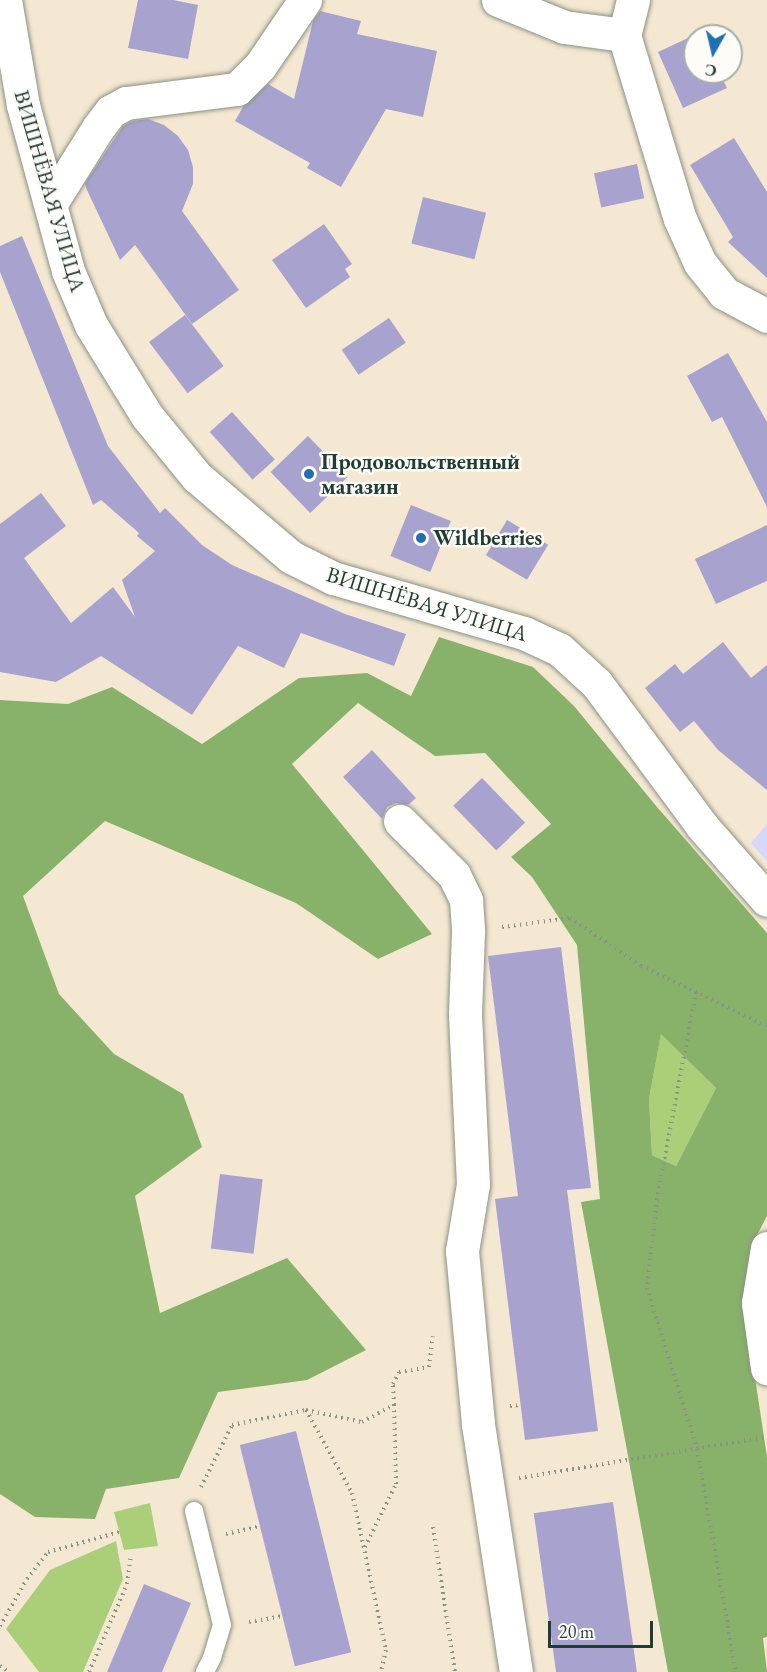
<!DOCTYPE html>
<html>
<head>
<meta charset="utf-8">
<style>
  body { margin:0 }
  #map { position:relative; width:767px; height:1672px; overflow:hidden; background:#f5e8d2; font-family:"EB Garamond",serif }
  div>[style] { position:absolute }
  .built>* { inset:0; background:#d5d8f9 }
  .green>* { inset:0; background:#abcf79 }
  .forest>* { inset:0; background:#88b269 }
  .building>* { inset:0; background:#a8a2ce; transform-origin:0 0 }
  .path>* { height:4px; margin-top:-2px; transform-origin:0; background:repeating-linear-gradient(90deg,#8a9283 0 1.5px,transparent 0 6px) }
  .roads { filter:drop-shadow(0 0 2px #8a9283) drop-shadow(0 0 2px #8a9283) }
  .service>* { height:18px; margin:-9px; padding:0 9px; transform-origin:9px; border-radius:9px; background:#fff }
  .minor>* { height:33px; margin:-16.5px; padding:0 16.5px; transform-origin:16.5px; border-radius:16.5px; background:#fff }
  .tertiary>* { height:33px; margin:-16.5px; padding:0 16.5px; transform-origin:16.5px; border-radius:16.5px; background:#fff }
  .dots>* { width:16px; height:16px; translate:-50% -50%; box-sizing:border-box; border:3px solid #fdfcf7; border-radius:50% }
  span { translate:-50% -50%; white-space:nowrap; text-align:center; line-height:1.15; -webkit-text-stroke:5px #fdfcf7; paint-order:stroke }
  .street-label { font-size:22px; color:#1f3d34 }
  .poi-label { font-size:22px; color:#1f3d34; font-weight:700 }
  .left { translate:0 -50%; text-align:left }
  .north { position:absolute; left:683px; top:24px; width:60px; height:60px; box-sizing:border-box; background:#fdfcf7; border:2px solid #a4b0a9; border-radius:50%; rotate:188deg; font-size:16px; font-weight:700; line-height:24px; text-align:center; color:#1f3d34 }
  .north::after { content:''; display:block; margin:auto; width:21px; height:27px; background:#1f6fb2; clip-path:polygon(50% 0,100% 100%,50% 72%,0 100%) }
  .scale { position:absolute; left:548px; top:1621px; width:105px; height:27px; box-sizing:border-box; border:3px solid #1f3d34; border-top:0; padding-left:8px; font-size:18px; line-height:21px; white-space:nowrap; color:#1f3d34; -webkit-text-stroke:4px #fdfcf7; paint-order:stroke }
</style>
</head>
<body>
<div id="map">
  <div class="built">
    <div style="clip-path:polygon(767px 824px,767px 861px,751px 843px)"></div>
  </div>
  <div class="green">
    <div style="clip-path:polygon(661px 1033px,716px 1088px,676px 1166px,652px 1155px,649px 1099px)"></div>
    <div style="clip-path:polygon(150px 1503px,158px 1546px,124px 1550px,114px 1512px)"></div>
    <div style="clip-path:polygon(116px 1541px,123px 1579px,83px 1672px,39px 1672px,6px 1629px,50px 1570px)"></div>
  </div>
  <div class="forest">
    <div style="clip-path:polygon(evenodd,439px 637px,533px 667px,574px 706px,657px 807px,767px 933px,767px 1216px,754px 1241px,743px 1298px,767px 1457px,767px 1637px,763px 1638px,767px 1672px,668px 1672px,581px 1202px,600px 1199px,577px 945px,532px 877px,511px 857px,551px 824px,485px 753px,435px 756px,358px 703px,292px 764px,432px 934px,378px 959px,296px 903px,105px 821px,23px 896px,59px 994px,114px 1054px,183px 1094px,202px 1147px,135px 1196px,160px 1313px,287px 1258px,366px 1350px,307px 1380px,218px 1392px,179px 1478px,106px 1489px,95px 1519px,35px 1517px,0 1494px,0 700px,68px 704px,112px 687px,202px 744px,299px 678px,367px 673px,411px 696px,439px 637px,661px 1034px,716px 1088px,676px 1166px,652px 1155px,649px 1099px,661px 1034px)"></div>
  </div>
  <div class="building">
    <div style="clip-path:polygon(138px 0,173px 0,198px 5px,188px 59px,128px 48px)"></div>
    <div style="clip-path:polygon(320px 11px,361px 21px,357px 34px,437px 51px,423px 117px,386px 109px,341px 187px,307px 168px,310px 163px,235px 121px,244px 105px,268px 84px,294px 99px,313px 21px)"></div>
    <div style="clip-path:polygon(701px 32px,703px 36px,695px 36px,695px 72px,719px 72px,727px 88px,683px 108px,658px 52px)"></div>
    <div style="clip-path:polygon(148px 119px,164px 125px,178px 136px,188px 150px,193px 167px,193px 184px,182px 211px,239px 290px,192px 324px,135px 245px,120px 260px,86px 188px,85px 183px,123px 126px,132px 121px)"></div>
    <div style="clip-path:polygon(734px 138px,767px 192px,767px 278px,728px 242px,733px 237px,690px 165px)"></div>
    <div style="left:637px;top:164px;width:35px;height:44px;rotate:78deg"></div>
    <div style="left:423px;top:197px;width:65px;height:48px;rotate:14deg"></div>
    <div style="clip-path:polygon(324px 224px,352px 264px,345px 269px,350px 277px,306px 308px,272px 260px)"></div>
    <div style="clip-path:polygon(22px 236px,108px 446px,160px 513px,165px 508px,202px 545px,232px 565px,345px 614px,406px 634px,394px 666px,301px 633px,284px 668px,238px 646px,192px 715px,101px 656px,56px 682px,0 672px,0 524px,41px 493px,66px 526px,24px 558px,71px 623px,113px 587px,135px 617px,122px 580px,155px 551px,137px 536px,139px 533px,101px 500px,93px 505px,0 272px,0 246px)"></div>
    <div style="left:185px;top:315px;width:64px;height:45px;rotate:53deg"></div>
    <div style="left:389px;top:318px;width:30px;height:57px;rotate:56deg"></div>
    <div style="clip-path:polygon(728px 353px,767px 422px,767px 507px,722px 417px,712px 422px,687px 376px)"></div>
    <div style="left:232px;top:412px;width:64px;height:30px;rotate:48deg"></div>
    <div style="left:308px;top:436px;width:57px;height:52px;rotate:46deg"></div>
    <div style="left:411px;top:505px;width:43px;height:55px;rotate:22deg"></div>
    <div style="left:507px;top:520px;width:48px;height:41px;rotate:31deg"></div>
    <div style="clip-path:polygon(767px 525px,767px 581px,716px 604px,695px 559px)"></div>
    <div style="clip-path:polygon(723px 642px,751px 678px,767px 665px,767px 790px,718px 750px,694px 721px,680px 732px,645px 688px,675px 664px,683px 674px)"></div>
    <div style="clip-path:polygon(372px 750px,416px 798px,408px 805px,396px 803px,387px 807px,382px 819px,343px 777px)"></div>
    <div style="left:482px;top:778px;width:62px;height:40px;rotate:46deg"></div>
    <div style="clip-path:polygon(561px 947px,591px 1188px,567px 1190px,598px 1431px,525px 1440px,495px 1199px,518px 1196px,488px 956px)"></div>
    <div style="left:220px;top:1174px;width:43px;height:75px;rotate:7deg"></div>
    <div style="left:296px;top:1431px;width:228px;height:58px;rotate:76deg"></div>
    <div style="left:613px;top:1502px;width:172px;height:80px;rotate:82deg"></div>
    <div style="clip-path:polygon(144px 1584px,191px 1603px,162px 1672px,107px 1672px)"></div>
  </div>
  <div class="path">
    <div style="left:502px;top:927px;width:69px;rotate:-7.5deg"></div>
    <div style="left:570px;top:918px;width:86px;rotate:34.1deg"></div>
    <div style="left:641px;top:966px;width:140px;rotate:25.5deg"></div>
    <div style="left:696px;top:992px;width:211px;rotate:100.7deg"></div>
    <div style="left:657px;top:1199px;width:90px;rotate:96.4deg"></div>
    <div style="left:647px;top:1288px;width:169px;rotate:72.7deg"></div>
    <div style="left:697px;top:1449px;width:226px;rotate:80.1deg"></div>
    <div style="left:510px;top:1406px;width:11px;rotate:-5deg"></div>
    <div style="left:306px;top:1410px;width:57px;rotate:12.1deg"></div>
    <div style="left:362px;top:1422px;width:36px;rotate:-28deg"></div>
    <div style="left:394px;top:1405px;width:21px;rotate:-93deg"></div>
    <div style="left:393px;top:1384px;width:13px;rotate:-63deg"></div>
    <div style="left:399px;top:1372px;width:30px;rotate:-9deg"></div>
    <div style="left:429px;top:1367px;width:31px;rotate:-83deg"></div>
    <div style="left:519px;top:1478px;width:251px;rotate:-9.4deg"></div>
    <div style="left:201px;top:1487px;width:69px;rotate:-63.4deg"></div>
    <div style="left:232px;top:1425px;width:76px;rotate:-11.5deg"></div>
    <div style="left:306px;top:1410px;width:95px;rotate:61deg"></div>
    <div style="left:352px;top:1493px;width:161px;rotate:77.8deg"></div>
    <div style="left:386px;top:1650px;width:23px;rotate:103deg"></div>
    <div style="left:433px;top:1527px;width:147px;rotate:81.4deg"></div>
    <div style="left:226px;top:1534px;width:36px;rotate:-13deg"></div>
    <div style="left:365px;top:1547px;width:70px;rotate:-63.8deg"></div>
    <div style="left:396px;top:1484px;width:79px;rotate:-91.5deg"></div>
    <div style="left:249px;top:1622px;width:36px;rotate:-10deg"></div>
    <div style="left:0;top:1626px;width:54px;rotate:-60.1deg"></div>
    <div style="left:27px;top:1579px;width:34px;rotate:-52deg"></div>
    <div style="left:48px;top:1552px;width:74px;rotate:-15.7deg"></div>
    <div style="left:0;top:1666px;width:11px;rotate:34deg"></div>
    <div style="left:89px;top:1672px;width:96px;rotate:-66.6deg"></div>
    <div style="left:127px;top:1584px;width:30px;rotate:-82deg"></div>
  </div>
  <div class="roads">
    <div class="service">
      <div style="left:194px;top:1511px;width:117px;rotate:76.2deg"></div>
      <div style="left:222px;top:1625px;width:34px;rotate:107deg"></div>
      <div style="left:212px;top:1658px;width:16px;rotate:117deg"></div>
    </div>
    <div class="minor">
      <div style="left:498px;top:0;width:71px;rotate:22.2deg"></div>
      <div style="left:564px;top:27px;width:61px;rotate:7.6deg"></div>
      <div style="left:633px;top:0;width:36px;rotate:104deg"></div>
      <div style="left:624px;top:35px;width:192px;rotate:73.1deg"></div>
      <div style="left:680px;top:219px;width:48px;rotate:65.6deg"></div>
      <div style="left:700px;top:263px;width:38px;rotate:51deg"></div>
      <div style="left:724px;top:293px;width:49px;rotate:28.1deg"></div>
      <div style="left:51px;top:203px;width:89px;rotate:-57.9deg"></div>
      <div style="left:98px;top:128px;width:21px;rotate:-53deg"></div>
      <div style="left:111px;top:111px;width:17px;rotate:-28deg"></div>
      <div style="left:126px;top:103px;width:112px;rotate:-7.2deg"></div>
      <div style="left:237px;top:89px;width:33px;rotate:-45deg"></div>
      <div style="left:260px;top:66px;width:80px;rotate:-55.7deg"></div>
      <div style="left:400px;top:821px;width:76px;rotate:45deg"></div>
      <div style="left:454px;top:875px;width:28px;rotate:64deg"></div>
      <div style="left:466px;top:900px;width:32px;rotate:86deg"></div>
      <div style="left:468px;top:932px;width:83px;rotate:92.1deg"></div>
      <div style="left:465px;top:1015px;width:169px;rotate:87.3deg"></div>
      <div style="left:473px;top:1184px;width:68px;rotate:99.3deg"></div>
      <div style="left:462px;top:1251px;width:174px;rotate:84.7deg"></div>
      <div style="left:478px;top:1424px;width:251px;rotate:81.3deg"></div>
      <div style="left:767px;top:1248px;width:56px;rotate:99.3deg"></div>
      <div style="left:758px;top:1303px;width:66px;rotate:82.1deg"></div>
    </div>
    <div class="tertiary">
      <div style="left:5px;top:0;width:107px;rotate:80.3deg"></div>
      <div style="left:23px;top:105px;width:172px;rotate:74.8deg"></div>
      <div style="left:68px;top:271px;width:59px;rotate:66.9deg"></div>
      <div style="left:91px;top:325px;width:107px;rotate:58.4deg"></div>
      <div style="left:147px;top:416px;width:79px;rotate:50.7deg"></div>
      <div style="left:197px;top:477px;width:123px;rotate:40.4deg"></div>
      <div style="left:291px;top:557px;width:47px;rotate:26.6deg"></div>
      <div style="left:333px;top:578px;width:199px;rotate:16.1deg"></div>
      <div style="left:524px;top:633px;width:38px;rotate:25deg"></div>
      <div style="left:559px;top:649px;width:52px;rotate:42.6deg"></div>
      <div style="left:597px;top:684px;width:177px;rotate:53.5deg"></div>
      <div style="left:702px;top:826px;width:98px;rotate:48.7deg"></div>
    </div>
  </div>
  <div class="dots">
    <div style="left:309px;top:474px;background:#1f6fb2"></div>
    <div style="left:421px;top:538px;background:#1f6fb2"></div>
  </div>
  <div class="street-label">
    <span style="left:50px;top:191px;rotate:74deg">ВИШНЁВАЯ УЛИЦА</span>
    <span style="left:427px;top:604px;rotate:17deg">ВИШНЁВАЯ УЛИЦА</span>
  </div>
  <div class="poi-label">
    <span class="left" style="left:321px;top:474px">Продовольственный<br>магазин</span>
    <span class="left" style="left:433px;top:538px">Wildberries</span>
  </div>
  <div class="north">С</div>
  <div class="scale">20 m</div>
</div>
</body>
</html>
